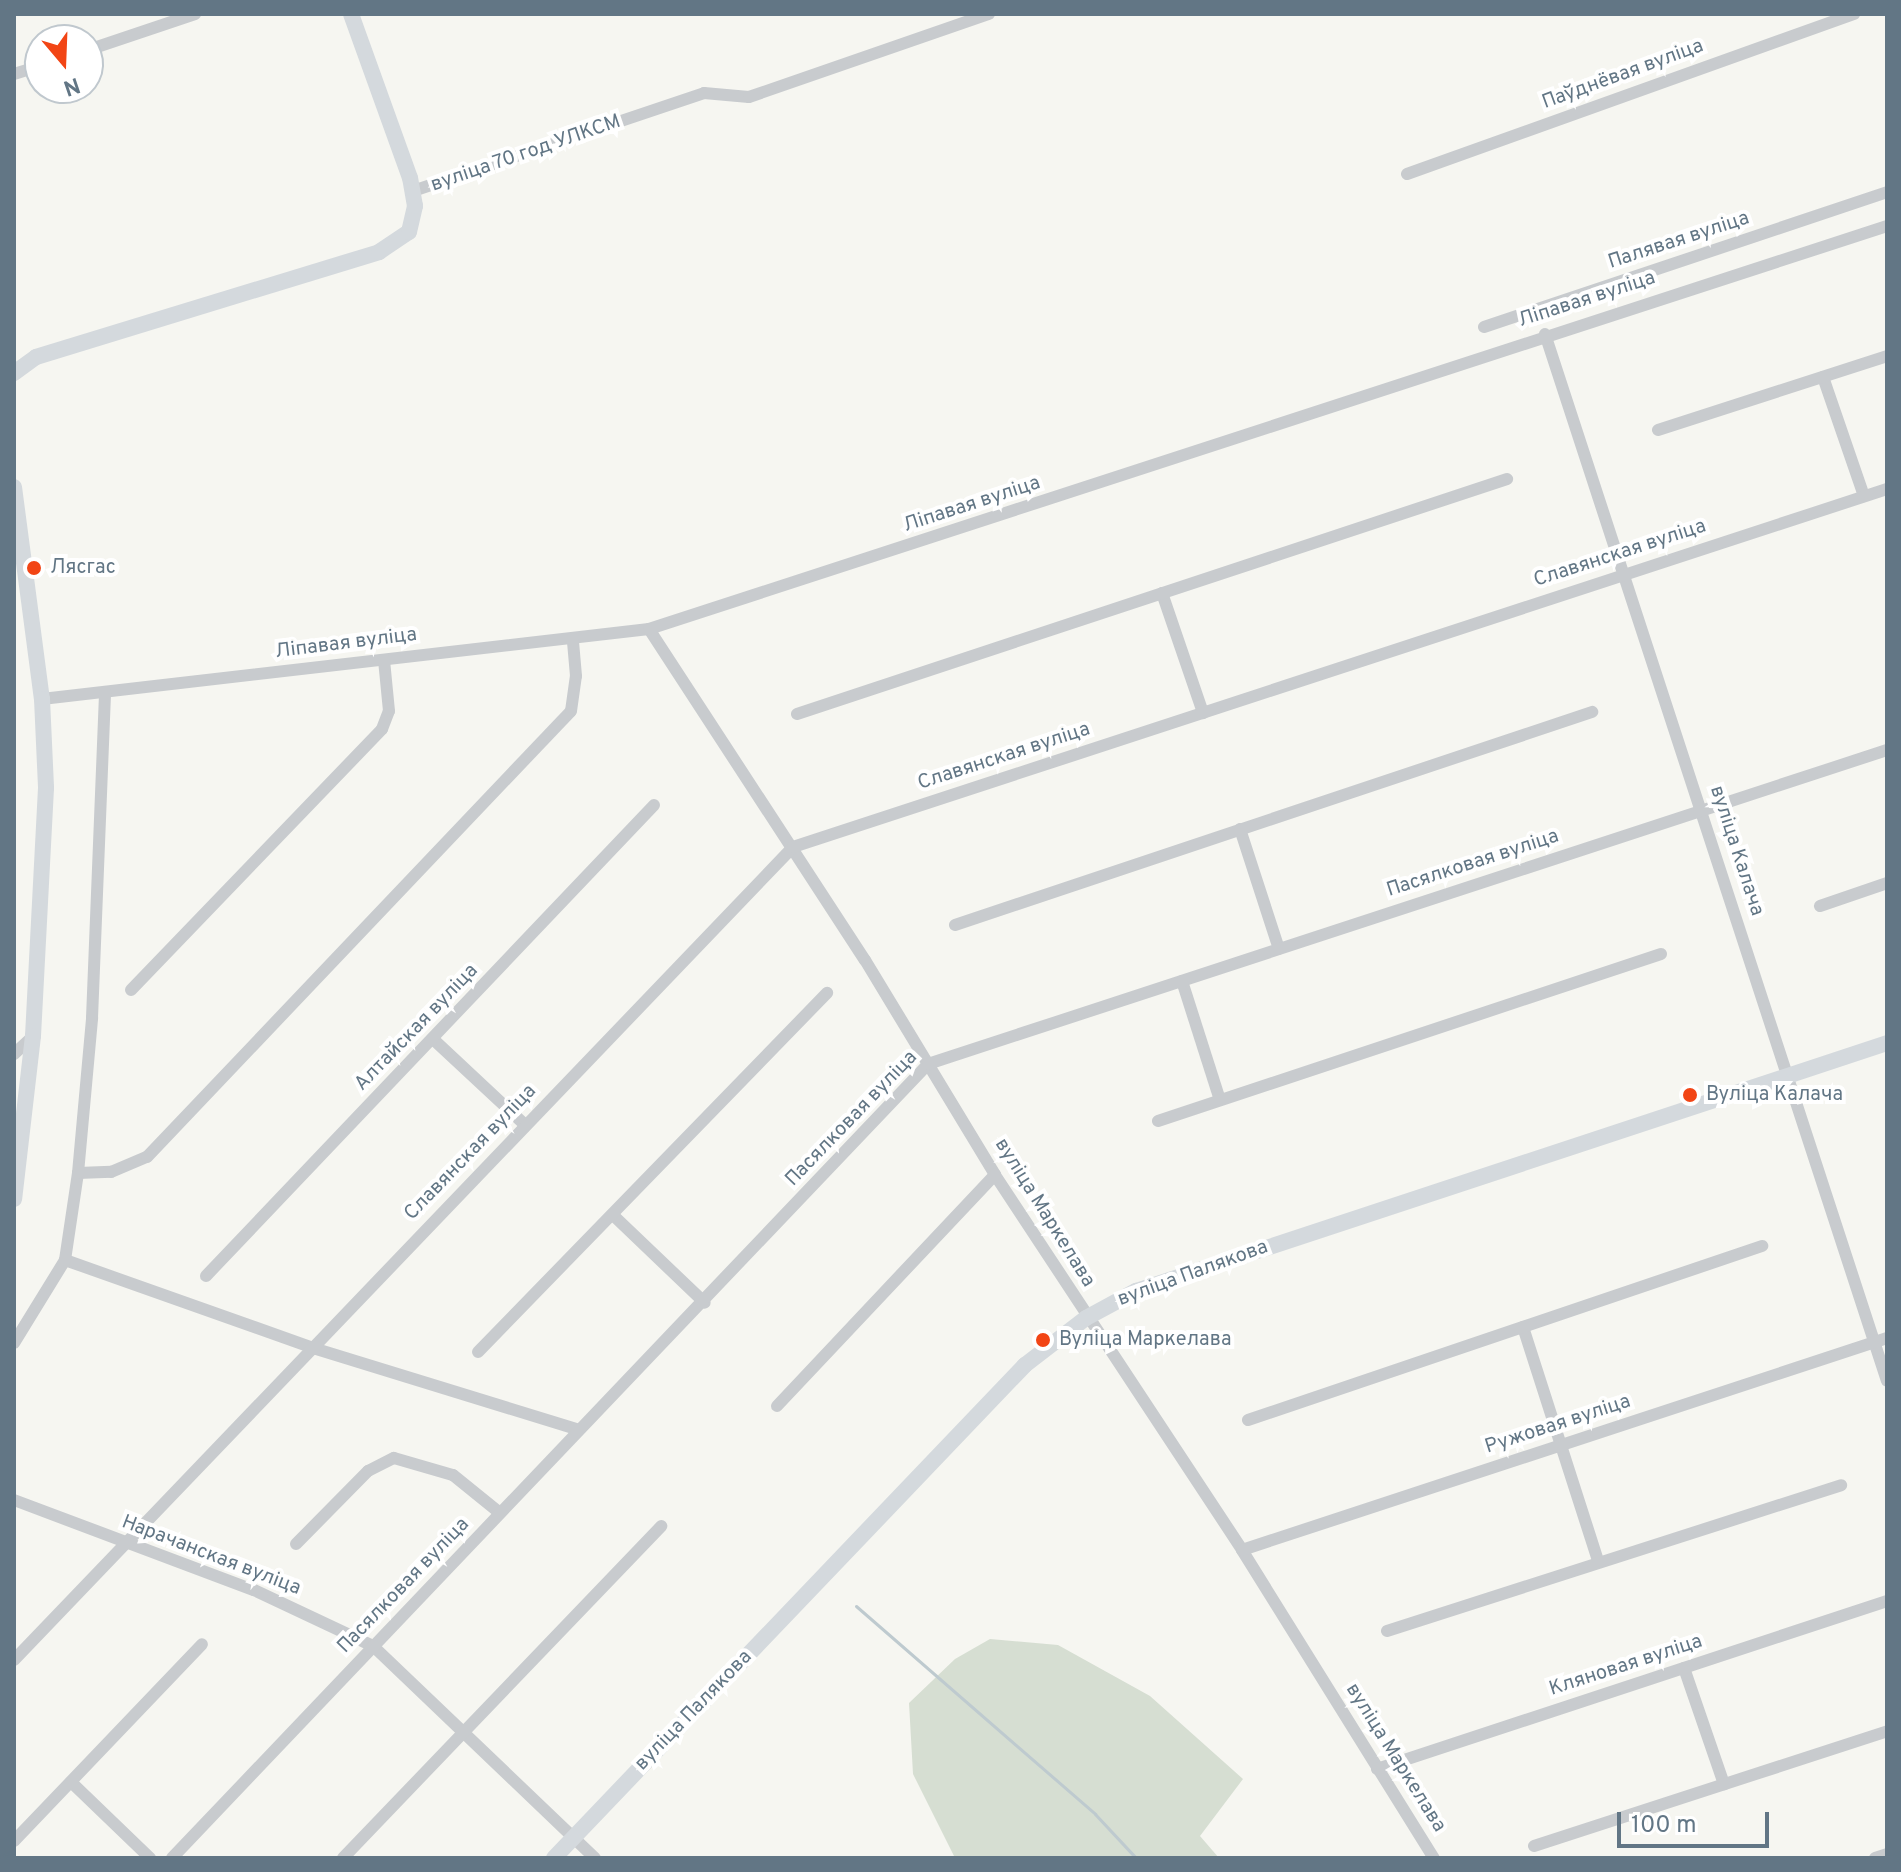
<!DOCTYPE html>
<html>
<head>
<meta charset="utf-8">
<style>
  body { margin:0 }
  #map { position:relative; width:1901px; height:1872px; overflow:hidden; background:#f6f6f1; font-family:Overpass,sans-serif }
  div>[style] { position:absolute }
  .green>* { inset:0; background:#d6ded2 }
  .stream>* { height:3px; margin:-1.5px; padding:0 1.5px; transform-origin:1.5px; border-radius:1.5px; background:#becacf }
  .street>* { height:12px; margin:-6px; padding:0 6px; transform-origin:6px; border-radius:6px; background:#c8cbce }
  .secondary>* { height:16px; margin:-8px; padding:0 8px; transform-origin:8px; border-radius:8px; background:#d4d9dd }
  .dots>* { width:22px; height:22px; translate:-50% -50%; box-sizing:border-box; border:4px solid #fff; border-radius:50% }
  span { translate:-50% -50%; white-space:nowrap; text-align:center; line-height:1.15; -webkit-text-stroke:8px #fff; paint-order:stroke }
  .street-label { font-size:20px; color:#627685 }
  .poi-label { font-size:20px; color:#627685 }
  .left { translate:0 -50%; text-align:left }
  .frame { position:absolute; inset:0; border:16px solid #627685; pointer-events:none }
  .north { position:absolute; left:24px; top:24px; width:80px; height:80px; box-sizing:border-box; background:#fff; border:2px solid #c0c8ce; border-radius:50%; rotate:161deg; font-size:22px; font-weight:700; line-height:32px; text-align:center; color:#627685 }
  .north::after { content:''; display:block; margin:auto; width:28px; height:36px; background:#f24515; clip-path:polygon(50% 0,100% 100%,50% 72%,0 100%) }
  .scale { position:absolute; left:1617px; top:1812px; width:152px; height:36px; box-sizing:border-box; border:4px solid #627685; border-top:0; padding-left:10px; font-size:24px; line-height:28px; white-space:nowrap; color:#627685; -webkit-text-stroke:6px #fff; paint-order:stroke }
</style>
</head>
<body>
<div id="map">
  <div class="green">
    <div style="clip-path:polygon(990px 1639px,1058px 1645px,1150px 1696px,1243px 1779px,1200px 1836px,1219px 1858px,955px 1858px,913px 1774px,909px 1703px,955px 1659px)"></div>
  </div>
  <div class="stream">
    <div style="left:856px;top:1606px;width:317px;rotate:41deg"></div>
    <div style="left:1095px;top:1814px;width:60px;rotate:47deg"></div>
  </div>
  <div class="street">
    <div style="left:88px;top:50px;width:113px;rotate:-18.6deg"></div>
    <div style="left:14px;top:74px;width:27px;rotate:-17deg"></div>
    <div style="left:1407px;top:174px;width:475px;rotate:-19.7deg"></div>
    <div style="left:413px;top:191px;width:307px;rotate:-18.6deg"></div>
    <div style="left:704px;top:93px;width:45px;rotate:5.1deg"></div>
    <div style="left:749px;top:97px;width:254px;rotate:-19.1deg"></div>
    <div style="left:1484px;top:327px;width:425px;rotate:-18.5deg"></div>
    <div style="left:1545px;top:334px;width:1101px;rotate:71.91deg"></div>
    <div style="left:1823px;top:377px;width:126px;rotate:71deg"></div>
    <div style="left:1658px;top:430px;width:241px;rotate:-17.9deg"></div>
    <div style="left:1162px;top:593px;width:127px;rotate:71.1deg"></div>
    <div style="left:649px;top:629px;width:395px;rotate:56.9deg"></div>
    <div style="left:865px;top:960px;width:251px;rotate:58.8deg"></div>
    <div style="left:995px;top:1175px;width:449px;rotate:56.6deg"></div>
    <div style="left:1242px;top:1550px;width:363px;rotate:58.1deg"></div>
    <div style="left:42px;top:699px;width:611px;rotate:-6.58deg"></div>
    <div style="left:649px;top:629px;width:1302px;rotate:-18.03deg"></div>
    <div style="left:797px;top:714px;width:748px;rotate:-18.31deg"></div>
    <div style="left:1240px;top:829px;width:126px;rotate:72deg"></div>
    <div style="left:1820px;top:906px;width:71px;rotate:-18.9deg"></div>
    <div style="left:955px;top:925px;width:672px;rotate:-18.49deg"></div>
    <div style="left:1182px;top:981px;width:125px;rotate:72.3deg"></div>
    <div style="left:131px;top:990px;width:362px;rotate:-46.1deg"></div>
    <div style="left:382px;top:729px;width:19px;rotate:-69deg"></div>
    <div style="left:389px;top:711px;width:51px;rotate:-95.6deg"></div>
    <div style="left:434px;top:1040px;width:125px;rotate:43deg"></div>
    <div style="left:14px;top:1054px;width:26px;rotate:-43deg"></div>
    <div style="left:1158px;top:1121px;width:530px;rotate:-18.37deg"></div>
    <div style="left:78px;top:1173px;width:33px;rotate:-2deg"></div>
    <div style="left:111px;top:1172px;width:39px;rotate:-23deg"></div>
    <div style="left:147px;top:1157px;width:615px;rotate:-46.45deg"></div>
    <div style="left:571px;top:711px;width:35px;rotate:-82deg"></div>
    <div style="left:576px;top:676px;width:38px;rotate:-95deg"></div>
    <div style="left:615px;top:1217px;width:124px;rotate:43.7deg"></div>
    <div style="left:65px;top:1260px;width:263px;rotate:19.5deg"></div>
    <div style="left:313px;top:1348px;width:278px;rotate:17.1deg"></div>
    <div style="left:206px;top:1276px;width:650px;rotate:-46.43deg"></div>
    <div style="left:1523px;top:1327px;width:246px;rotate:72.2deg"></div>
    <div style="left:14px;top:1343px;width:97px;rotate:-58.4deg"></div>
    <div style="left:65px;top:1260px;width:88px;rotate:-81.5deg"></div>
    <div style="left:78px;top:1173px;width:156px;rotate:-84.8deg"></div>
    <div style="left:92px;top:1018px;width:326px;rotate:-87.7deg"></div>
    <div style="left:478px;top:1352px;width:501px;rotate:-45.81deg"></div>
    <div style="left:777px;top:1406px;width:318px;rotate:-46.7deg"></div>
    <div style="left:1248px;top:1420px;width:543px;rotate:-18.7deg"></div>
    <div style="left:14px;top:1500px;width:256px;rotate:20.6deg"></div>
    <div style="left:254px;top:1590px;width:132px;rotate:25.2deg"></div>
    <div style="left:373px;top:1646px;width:307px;rotate:43.7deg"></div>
    <div style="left:296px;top:1544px;width:103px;rotate:-45.4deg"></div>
    <div style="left:368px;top:1471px;width:29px;rotate:-27deg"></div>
    <div style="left:394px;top:1458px;width:61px;rotate:16.1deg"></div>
    <div style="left:453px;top:1475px;width:60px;rotate:39deg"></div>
    <div style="left:1242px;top:1550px;width:679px;rotate:-18.19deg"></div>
    <div style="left:1387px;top:1631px;width:477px;rotate:-17.8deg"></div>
    <div style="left:14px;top:1660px;width:1126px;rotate:-46.22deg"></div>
    <div style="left:793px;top:847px;width:1151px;rotate:-18.12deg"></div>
    <div style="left:1684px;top:1668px;width:123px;rotate:71deg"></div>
    <div style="left:1377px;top:1769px;width:537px;rotate:-18.23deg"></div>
    <div style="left:71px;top:1782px;width:110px;rotate:43.9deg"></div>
    <div style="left:14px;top:1841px;width:272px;rotate:-46.3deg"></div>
    <div style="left:1534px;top:1846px;width:371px;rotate:-18deg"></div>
    <div style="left:172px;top:1858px;width:1096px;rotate:-46.4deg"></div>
    <div style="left:928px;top:1064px;width:1009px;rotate:-18.13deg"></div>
    <div style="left:343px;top:1858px;width:460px;rotate:-46.2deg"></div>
    <div style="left:1875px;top:1858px;width:13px;rotate:-18deg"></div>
  </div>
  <div class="secondary">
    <div style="left:14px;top:373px;width:27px;rotate:-36deg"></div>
    <div style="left:36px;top:357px;width:359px;rotate:-17deg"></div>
    <div style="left:379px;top:252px;width:36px;rotate:-34deg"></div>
    <div style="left:409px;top:232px;width:27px;rotate:-77deg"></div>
    <div style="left:415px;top:206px;width:28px;rotate:-100deg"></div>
    <div style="left:410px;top:178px;width:174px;rotate:-109.8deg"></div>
    <div style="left:14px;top:487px;width:214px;rotate:82.5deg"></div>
    <div style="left:42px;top:699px;width:89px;rotate:87.4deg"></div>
    <div style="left:46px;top:788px;width:248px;rotate:93deg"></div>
    <div style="left:33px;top:1036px;width:164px;rotate:96.6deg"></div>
    <div style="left:554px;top:1858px;width:682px;rotate:-46.31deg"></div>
    <div style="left:1025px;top:1365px;width:77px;rotate:-37.6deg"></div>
    <div style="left:1086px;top:1318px;width:57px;rotate:-28.4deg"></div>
    <div style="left:1136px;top:1291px;width:791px;rotate:-18.27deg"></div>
  </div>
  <div class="dots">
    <div style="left:34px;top:568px;background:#f24515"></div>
    <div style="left:1690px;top:1095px;background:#f24515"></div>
    <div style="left:1043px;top:1340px;background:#f24515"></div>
  </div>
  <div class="street-label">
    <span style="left:1623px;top:75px;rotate:-20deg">Паўднёвая вуліца</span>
    <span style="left:526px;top:154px;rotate:-19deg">вуліца 70 год УЛКСМ</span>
    <span style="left:1679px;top:241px;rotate:-18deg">Палявая вуліца</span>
    <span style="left:1587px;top:300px;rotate:-18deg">Ліпавая вуліца</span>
    <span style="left:972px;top:505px;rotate:-18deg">Ліпавая вуліца</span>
    <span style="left:1620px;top:554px;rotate:-18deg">Славянская вуліца</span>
    <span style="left:346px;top:644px;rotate:-7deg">Ліпавая вуліца</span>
    <span style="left:1004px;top:757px;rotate:-18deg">Славянская вуліца</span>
    <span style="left:1736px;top:851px;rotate:72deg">вуліца Калача</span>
    <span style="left:1473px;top:864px;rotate:-18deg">Пасялковая вуліца</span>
    <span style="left:417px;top:1028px;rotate:-46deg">Алтайская вуліца</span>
    <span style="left:852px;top:1119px;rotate:-46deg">Пасялковая вуліца</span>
    <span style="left:471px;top:1153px;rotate:-46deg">Славянская вуліца</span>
    <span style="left:1044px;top:1213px;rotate:58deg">вуліца Маркелава</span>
    <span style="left:1193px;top:1274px;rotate:-20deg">вуліца Палякова</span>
    <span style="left:1558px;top:1425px;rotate:-18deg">Ружовая вуліца</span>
    <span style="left:211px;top:1556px;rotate:21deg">Нарачанская вуліца</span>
    <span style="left:404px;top:1586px;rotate:-46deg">Пасялковая вуліца</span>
    <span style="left:1626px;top:1666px;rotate:-18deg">Кляновая вуліца</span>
    <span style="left:694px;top:1711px;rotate:-46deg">вуліца Палякова</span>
    <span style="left:1395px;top:1758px;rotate:58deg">вуліца Маркелава</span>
  </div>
  <div class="poi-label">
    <span class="left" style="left:50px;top:568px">Лясгас</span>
    <span class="left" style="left:1706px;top:1095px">Вуліца Калача</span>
    <span class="left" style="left:1059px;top:1340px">Вуліца Маркелава</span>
  </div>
  <div class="frame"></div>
  <div class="north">N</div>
  <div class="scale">100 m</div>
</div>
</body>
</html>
